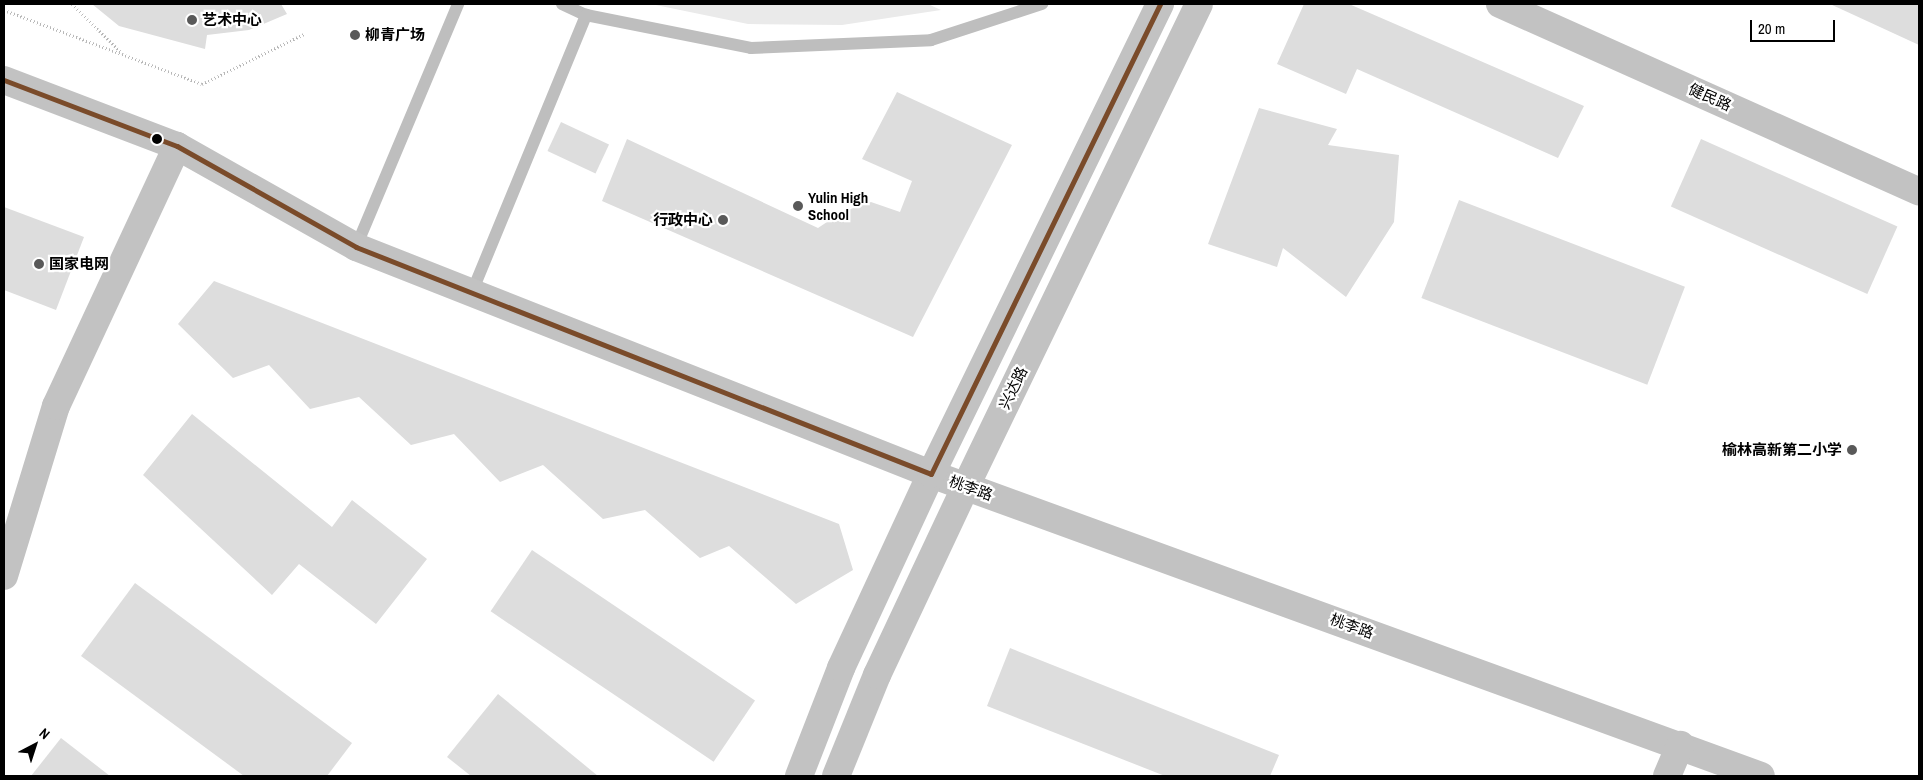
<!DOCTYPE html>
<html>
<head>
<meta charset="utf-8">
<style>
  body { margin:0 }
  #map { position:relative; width:1923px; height:780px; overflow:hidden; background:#fff; font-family:"Archivo Narrow","Noto Sans SC",sans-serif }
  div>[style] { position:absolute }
  .green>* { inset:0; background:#eaeaea }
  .building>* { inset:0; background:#ddd; transform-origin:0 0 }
  .path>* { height:3px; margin-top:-1.5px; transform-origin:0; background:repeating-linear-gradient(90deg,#b8b8b8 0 1px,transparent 0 3.5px) }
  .lane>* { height:12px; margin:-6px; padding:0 6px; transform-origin:6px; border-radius:6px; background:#bebebe }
  .secondary>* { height:28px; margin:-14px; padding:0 14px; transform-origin:14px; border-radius:14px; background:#c2c2c2 }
  .bus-1>* { height:5px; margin:-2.5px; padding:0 2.5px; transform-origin:2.5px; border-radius:2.5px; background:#7a4b2a }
  .dots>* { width:14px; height:14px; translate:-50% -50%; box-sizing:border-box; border:2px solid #fff; border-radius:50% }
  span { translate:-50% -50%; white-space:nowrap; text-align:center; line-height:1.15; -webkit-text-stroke:4.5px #fff; paint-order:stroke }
  .poi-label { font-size:15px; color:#000; font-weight:700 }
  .left { translate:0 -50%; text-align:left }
  .right { translate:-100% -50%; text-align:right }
  .street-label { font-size:15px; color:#000 }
  .frame { position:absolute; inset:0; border:5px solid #000; pointer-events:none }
  .north { position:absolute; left:10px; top:720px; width:50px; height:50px; -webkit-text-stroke:4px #fff; paint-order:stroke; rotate:40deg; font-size:14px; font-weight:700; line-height:20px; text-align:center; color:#000 }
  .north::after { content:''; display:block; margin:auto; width:18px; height:22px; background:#000; clip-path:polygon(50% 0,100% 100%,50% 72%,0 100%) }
  .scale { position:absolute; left:1750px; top:20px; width:85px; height:22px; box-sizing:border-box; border:2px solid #000; border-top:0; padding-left:6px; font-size:15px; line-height:18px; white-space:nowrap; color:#000; -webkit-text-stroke:4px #fff; paint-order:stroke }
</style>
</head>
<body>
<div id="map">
  <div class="green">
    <div style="clip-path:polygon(651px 4px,928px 4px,941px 10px,842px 25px,748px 24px)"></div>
  </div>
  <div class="building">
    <div style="clip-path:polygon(92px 4px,281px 4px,287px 14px,249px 30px,207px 35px,205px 49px,119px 26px)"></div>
    <div style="clip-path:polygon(1304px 4px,1349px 4px,1584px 106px,1558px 158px,1357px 69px,1346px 94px,1277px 64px)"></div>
    <div style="clip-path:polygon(1830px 4px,1919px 4px,1919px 45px)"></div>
    <div style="clip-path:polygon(897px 92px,1012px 145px,913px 337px,602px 201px,627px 139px,818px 228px,842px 212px,871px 202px,900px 212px,912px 181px,862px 159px)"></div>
    <div style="clip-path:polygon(1259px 108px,1337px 129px,1328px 145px,1399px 155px,1394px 222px,1346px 297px,1283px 248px,1277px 267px,1208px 244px)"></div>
    <div style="left:561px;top:122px;width:53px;height:32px;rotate:25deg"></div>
    <div style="left:1701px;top:139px;width:215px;height:74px;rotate:24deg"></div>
    <div style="left:1459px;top:200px;width:242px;height:105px;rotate:21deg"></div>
    <div style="clip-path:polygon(4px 207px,84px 237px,56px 310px,4px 290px)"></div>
    <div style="clip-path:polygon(214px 281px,839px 524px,853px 570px,796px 604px,729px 546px,700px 558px,645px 510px,603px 519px,543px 465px,500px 482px,454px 434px,411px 445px,359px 397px,310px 409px,269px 365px,233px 378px,178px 324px)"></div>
    <div style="clip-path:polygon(192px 414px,332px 527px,352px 500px,427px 559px,376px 624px,299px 564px,272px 595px,143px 475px)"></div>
    <div style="left:532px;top:550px;width:269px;height:74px;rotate:34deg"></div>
    <div style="clip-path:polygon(135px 583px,352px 743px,327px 776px,244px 776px,81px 656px)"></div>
    <div style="clip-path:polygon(1010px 648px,1279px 755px,1270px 776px,1165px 776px,987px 706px)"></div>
    <div style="clip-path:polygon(498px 694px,598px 776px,471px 776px,447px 757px)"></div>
    <div style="clip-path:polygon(61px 738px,110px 776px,31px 776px)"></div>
  </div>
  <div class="path">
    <div style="left:72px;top:4px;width:70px;rotate:44.4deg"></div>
    <div style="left:4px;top:10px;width:211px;rotate:20.5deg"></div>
    <div style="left:202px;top:84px;width:114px;rotate:-26.1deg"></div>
  </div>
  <div class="lane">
    <div style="left:562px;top:4px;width:26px;rotate:25deg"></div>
    <div style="left:586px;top:15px;width:168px;rotate:11.3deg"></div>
    <div style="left:751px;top:48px;width:180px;rotate:-2.5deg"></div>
    <div style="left:931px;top:40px;width:117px;rotate:-18deg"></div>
    <div style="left:356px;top:247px;width:264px;rotate:-67.2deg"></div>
    <div style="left:472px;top:292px;width:300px;rotate:-67.6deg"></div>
  </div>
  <div class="secondary">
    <div style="left:1500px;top:4px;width:459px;rotate:24.1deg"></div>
    <div style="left:4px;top:80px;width:185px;rotate:20.9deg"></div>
    <div style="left:177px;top:146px;width:206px;rotate:29.4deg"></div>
    <div style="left:356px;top:247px;width:618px;rotate:21.54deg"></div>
    <div style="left:931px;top:474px;width:883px;rotate:19.99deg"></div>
    <div style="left:4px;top:576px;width:178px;rotate:-73deg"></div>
    <div style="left:56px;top:406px;width:287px;rotate:-65deg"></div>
    <div style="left:799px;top:776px;width:116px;rotate:-68.7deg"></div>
    <div style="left:841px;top:668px;width:214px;rotate:-65.1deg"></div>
    <div style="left:931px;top:474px;width:523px;rotate:-64.02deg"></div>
    <div style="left:836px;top:776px;width:109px;rotate:-67.9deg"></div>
    <div style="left:877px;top:675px;width:209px;rotate:-64.8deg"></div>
    <div style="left:966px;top:486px;width:535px;rotate:-64.2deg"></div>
    <div style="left:1667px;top:776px;width:34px;rotate:-67deg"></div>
  </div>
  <div class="bus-1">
    <div style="left:4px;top:80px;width:185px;rotate:20.9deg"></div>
    <div style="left:177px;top:146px;width:206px;rotate:29.4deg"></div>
    <div style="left:356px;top:247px;width:618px;rotate:21.54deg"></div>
    <div style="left:931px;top:474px;width:523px;rotate:-64.02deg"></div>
  </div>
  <div class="dots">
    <div style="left:192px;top:20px;background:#595959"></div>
    <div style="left:355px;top:35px;background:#595959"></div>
    <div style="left:157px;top:139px;background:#000"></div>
    <div style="left:798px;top:206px;background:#595959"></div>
    <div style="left:723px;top:220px;background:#595959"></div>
    <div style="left:39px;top:264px;background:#595959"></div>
    <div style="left:1852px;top:450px;background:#595959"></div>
  </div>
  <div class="poi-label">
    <span class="left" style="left:202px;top:20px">艺术中心</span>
    <span class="left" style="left:365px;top:35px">柳青广场</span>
    <span class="left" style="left:808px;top:206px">Yulin High<br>School</span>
    <span class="right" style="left:713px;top:220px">行政中心</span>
    <span class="left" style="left:49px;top:264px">国家电网</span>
    <span class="right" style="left:1842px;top:450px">榆林高新第二小学</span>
  </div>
  <div class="street-label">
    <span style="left:1710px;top:97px;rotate:24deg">健民路</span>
    <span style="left:1013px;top:388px;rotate:-64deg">兴达路</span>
    <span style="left:971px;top:488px;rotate:20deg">桃李路</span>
    <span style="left:1352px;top:626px;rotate:20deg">桃李路</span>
  </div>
  <div class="frame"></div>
  <div class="north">N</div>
  <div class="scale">20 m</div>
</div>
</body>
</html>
